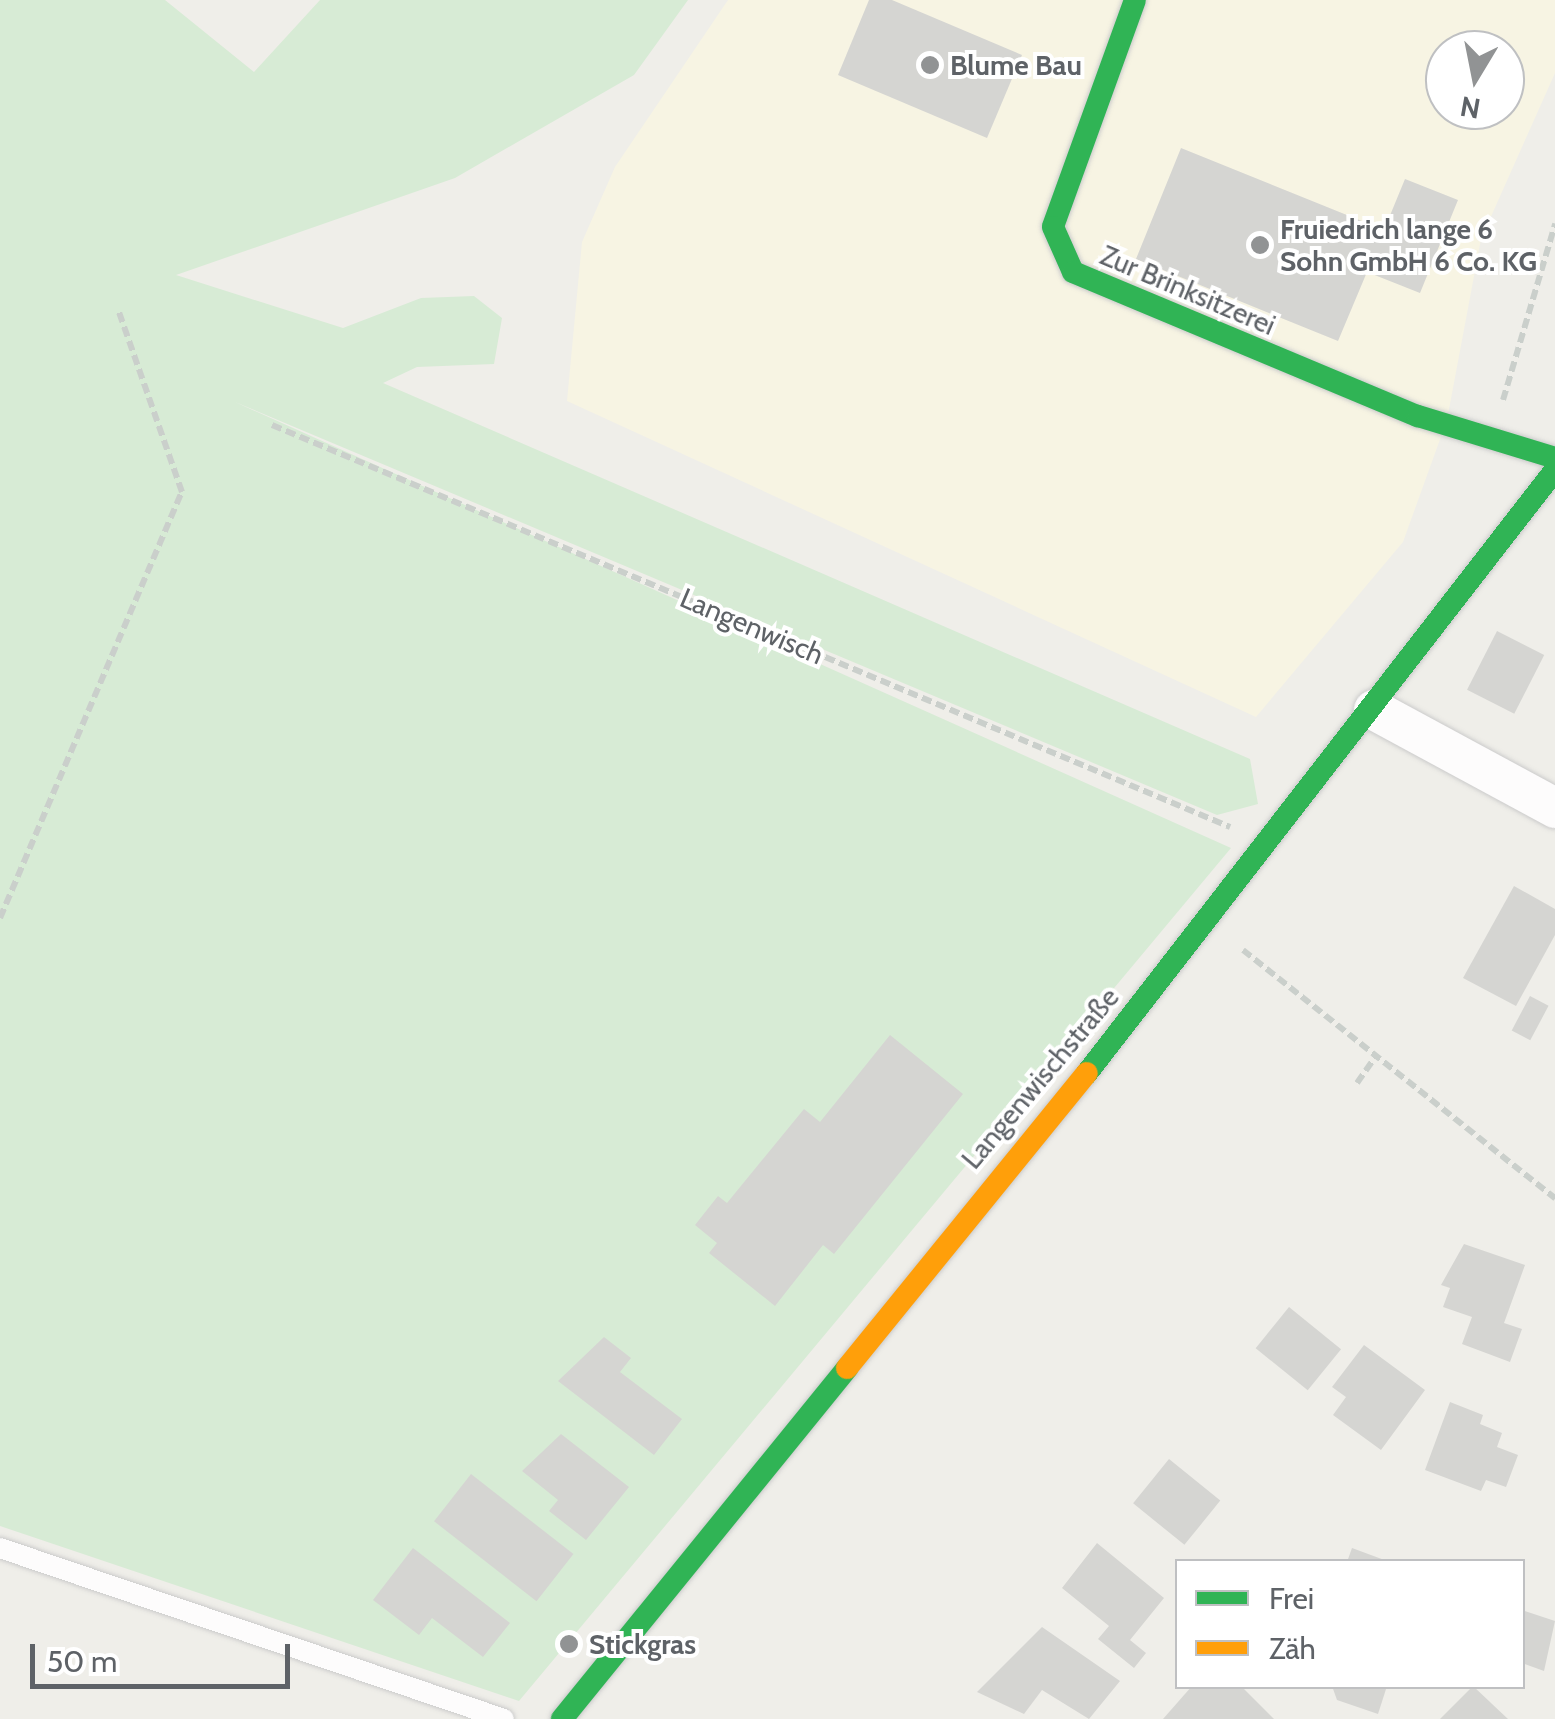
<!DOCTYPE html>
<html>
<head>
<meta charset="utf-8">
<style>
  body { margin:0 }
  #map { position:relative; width:1555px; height:1719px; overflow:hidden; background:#efeee9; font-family:Cabin,sans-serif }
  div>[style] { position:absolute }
  .commercial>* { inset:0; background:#f7f4e3 }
  .green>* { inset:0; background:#d7ebd5 }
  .building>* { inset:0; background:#d5d5d2; transform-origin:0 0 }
  .path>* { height:6px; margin-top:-3px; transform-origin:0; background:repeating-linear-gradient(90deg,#cacfcb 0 10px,transparent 0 15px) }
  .roads { filter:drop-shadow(0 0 2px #cbcbcb) drop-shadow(0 0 2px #cbcbcb) }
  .lane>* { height:20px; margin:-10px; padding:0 10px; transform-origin:10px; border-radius:10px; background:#fdfcfc }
  .street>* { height:40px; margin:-20px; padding:0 20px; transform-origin:20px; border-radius:20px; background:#fdfcfc }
  .fast>* { height:22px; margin:-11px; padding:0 11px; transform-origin:11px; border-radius:11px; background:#30b455 }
  .slow>* { height:22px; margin:-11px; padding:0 11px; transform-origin:11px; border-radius:11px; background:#ff9f0a }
  .dots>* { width:28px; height:28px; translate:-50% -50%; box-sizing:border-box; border:5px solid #fff; border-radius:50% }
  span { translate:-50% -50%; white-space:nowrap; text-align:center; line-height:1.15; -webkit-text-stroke:8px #fff; paint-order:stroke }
  .poi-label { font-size:28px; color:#5e6267; font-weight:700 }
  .left { translate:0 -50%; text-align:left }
  .street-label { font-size:28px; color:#5e6267 }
  .legend { position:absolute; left:1175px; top:1559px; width:350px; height:130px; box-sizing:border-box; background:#fff; border:2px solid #bfc0c2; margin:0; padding:12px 18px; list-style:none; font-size:30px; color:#5e6267 }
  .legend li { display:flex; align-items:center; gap:20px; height:50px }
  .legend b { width:50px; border:2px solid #bfc0c2 }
  .north { position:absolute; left:1425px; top:30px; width:100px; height:100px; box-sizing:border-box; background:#fff; border:2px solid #bfc0c2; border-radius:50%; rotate:190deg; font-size:28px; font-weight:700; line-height:40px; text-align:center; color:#5e6267 }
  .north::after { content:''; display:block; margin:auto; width:35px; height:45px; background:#919394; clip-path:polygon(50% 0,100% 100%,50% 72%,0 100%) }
  .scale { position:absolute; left:30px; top:1644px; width:260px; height:45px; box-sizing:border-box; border:5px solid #5e6267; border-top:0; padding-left:12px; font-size:30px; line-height:35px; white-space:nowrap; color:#5e6267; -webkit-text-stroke:8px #fff; paint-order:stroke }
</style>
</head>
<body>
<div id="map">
  <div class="commercial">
    <div style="clip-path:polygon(evenodd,728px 0,1555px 0,1555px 73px,1481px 239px,1447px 420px,1403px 542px,1256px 717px,567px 401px,582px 242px,615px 167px,728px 0,1445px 50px,1505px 50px,1505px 110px,1445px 110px,1445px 50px)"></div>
  </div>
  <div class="green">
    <div style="clip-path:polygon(0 0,165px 0,254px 72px,320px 0,688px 0,634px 75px,455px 178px,176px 275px,343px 328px,421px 298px,474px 296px,502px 318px,494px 364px,417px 367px,383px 383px,1250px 759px,1258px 804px,1217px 815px,235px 402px,1231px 848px,519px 1701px,0 1526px)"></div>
  </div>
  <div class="building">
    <div style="clip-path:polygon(869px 0,892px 0,1022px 55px,987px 138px,838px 75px)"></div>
    <div style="clip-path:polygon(1181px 148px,1384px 230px,1405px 179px,1458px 200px,1420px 293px,1367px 272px,1338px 341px,1136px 259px)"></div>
    <div style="left:1497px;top:631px;width:53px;height:66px;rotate:27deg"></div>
    <div style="clip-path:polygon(1514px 886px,1555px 909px,1555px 935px,1516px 1006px,1463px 978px)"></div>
    <div style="left:1530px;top:996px;width:21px;height:39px;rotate:28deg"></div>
    <div style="clip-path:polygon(890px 1035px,963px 1094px,834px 1254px,823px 1245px,775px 1306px,709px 1253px,717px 1243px,695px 1225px,718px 1196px,727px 1203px,804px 1109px,820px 1122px)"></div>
    <div style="clip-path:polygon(1464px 1244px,1525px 1265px,1504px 1323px,1522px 1329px,1510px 1362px,1462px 1344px,1472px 1317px,1443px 1307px,1450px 1288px,1441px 1285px)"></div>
    <div style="left:1289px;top:1307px;width:67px;height:53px;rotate:39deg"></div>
    <div style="clip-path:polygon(604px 1337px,631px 1358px,620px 1372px,682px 1419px,654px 1455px,558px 1381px)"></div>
    <div style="clip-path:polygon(1364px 1345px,1425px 1390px,1381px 1450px,1333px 1415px,1346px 1397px,1332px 1387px)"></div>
    <div style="clip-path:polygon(1450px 1402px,1483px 1415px,1480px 1424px,1502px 1433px,1497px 1447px,1518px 1455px,1506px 1487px,1486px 1480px,1481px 1491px,1425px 1470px)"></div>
    <div style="clip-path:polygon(561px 1434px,629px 1487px,586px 1540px,549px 1511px,558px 1500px,522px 1471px)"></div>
    <div style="left:1169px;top:1459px;width:66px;height:57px;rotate:39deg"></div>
    <div style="left:471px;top:1474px;width:130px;height:60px;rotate:38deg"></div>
    <div style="clip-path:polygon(1097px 1543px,1164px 1598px,1130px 1640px,1146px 1653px,1134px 1668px,1098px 1639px,1109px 1626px,1062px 1588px)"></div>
    <div style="clip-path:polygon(413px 1548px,510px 1623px,483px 1657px,432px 1618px,419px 1635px,373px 1600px)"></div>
    <div style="clip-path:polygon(1352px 1548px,1387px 1561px,1386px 1562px,1347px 1562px)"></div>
    <div style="clip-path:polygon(1522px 1610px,1555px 1621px,1544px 1671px,1522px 1663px)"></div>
    <div style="clip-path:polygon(1042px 1627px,1120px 1681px,1089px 1719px,1042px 1690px,1024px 1714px,977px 1692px)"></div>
    <div style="clip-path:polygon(1192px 1686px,1241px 1686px,1274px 1719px,1163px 1719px)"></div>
    <div style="clip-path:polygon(1332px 1686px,1387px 1686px,1378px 1714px,1337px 1700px)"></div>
    <div style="clip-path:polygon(1473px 1686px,1508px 1719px,1440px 1719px)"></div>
  </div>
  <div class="path">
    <div style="left:1503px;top:400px;width:184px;rotate:-73.5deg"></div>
    <div style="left:272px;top:425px;width:1039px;rotate:22.76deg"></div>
    <div style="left:0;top:918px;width:463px;rotate:-66.9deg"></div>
    <div style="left:182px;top:492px;width:194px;rotate:-109.3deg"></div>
    <div style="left:1243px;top:950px;width:399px;rotate:38.5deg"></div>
    <div style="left:1357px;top:1083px;width:33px;rotate:-55deg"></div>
  </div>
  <div class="roads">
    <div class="lane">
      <div style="left:0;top:1548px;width:532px;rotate:18.74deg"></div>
    </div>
    <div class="street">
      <div style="left:1374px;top:710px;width:206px;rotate:28.4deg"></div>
    </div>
    <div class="fast">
      <div style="left:1135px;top:0;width:241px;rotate:109.9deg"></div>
      <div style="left:1053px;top:227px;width:49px;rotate:66deg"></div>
      <div style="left:1073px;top:272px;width:374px;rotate:22.7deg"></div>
      <div style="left:1418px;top:416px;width:143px;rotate:17deg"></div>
      <div style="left:1087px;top:1073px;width:763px;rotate:-52.18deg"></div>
      <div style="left:562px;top:1719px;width:452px;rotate:-50.9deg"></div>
    </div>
    <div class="slow">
      <div style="left:847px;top:1368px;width:380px;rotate:-50.9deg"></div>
    </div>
  </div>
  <div class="dots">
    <div style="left:930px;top:65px;background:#919394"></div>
    <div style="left:1260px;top:245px;background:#919394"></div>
    <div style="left:569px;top:1644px;background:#919394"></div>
  </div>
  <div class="poi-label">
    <span class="left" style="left:950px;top:65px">Blume Bau</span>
    <span class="left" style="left:1280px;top:245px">Fruiedrich lange 6<br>Sohn GmbH 6 Co. KG</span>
    <span class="left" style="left:589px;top:1644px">Stickgras</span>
  </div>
  <div class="street-label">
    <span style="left:1188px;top:290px;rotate:23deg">Zur Brinksitzerei</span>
    <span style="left:752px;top:626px;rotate:23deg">Langenwisch</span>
    <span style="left:1040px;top:1078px;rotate:-50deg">Langenwischstraße</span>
  </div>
  <ul class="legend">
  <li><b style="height:12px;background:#30b455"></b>Frei</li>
  <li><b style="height:12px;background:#ff9f0a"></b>Zäh</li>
  </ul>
  <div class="north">N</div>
  <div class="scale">50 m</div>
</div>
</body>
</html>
